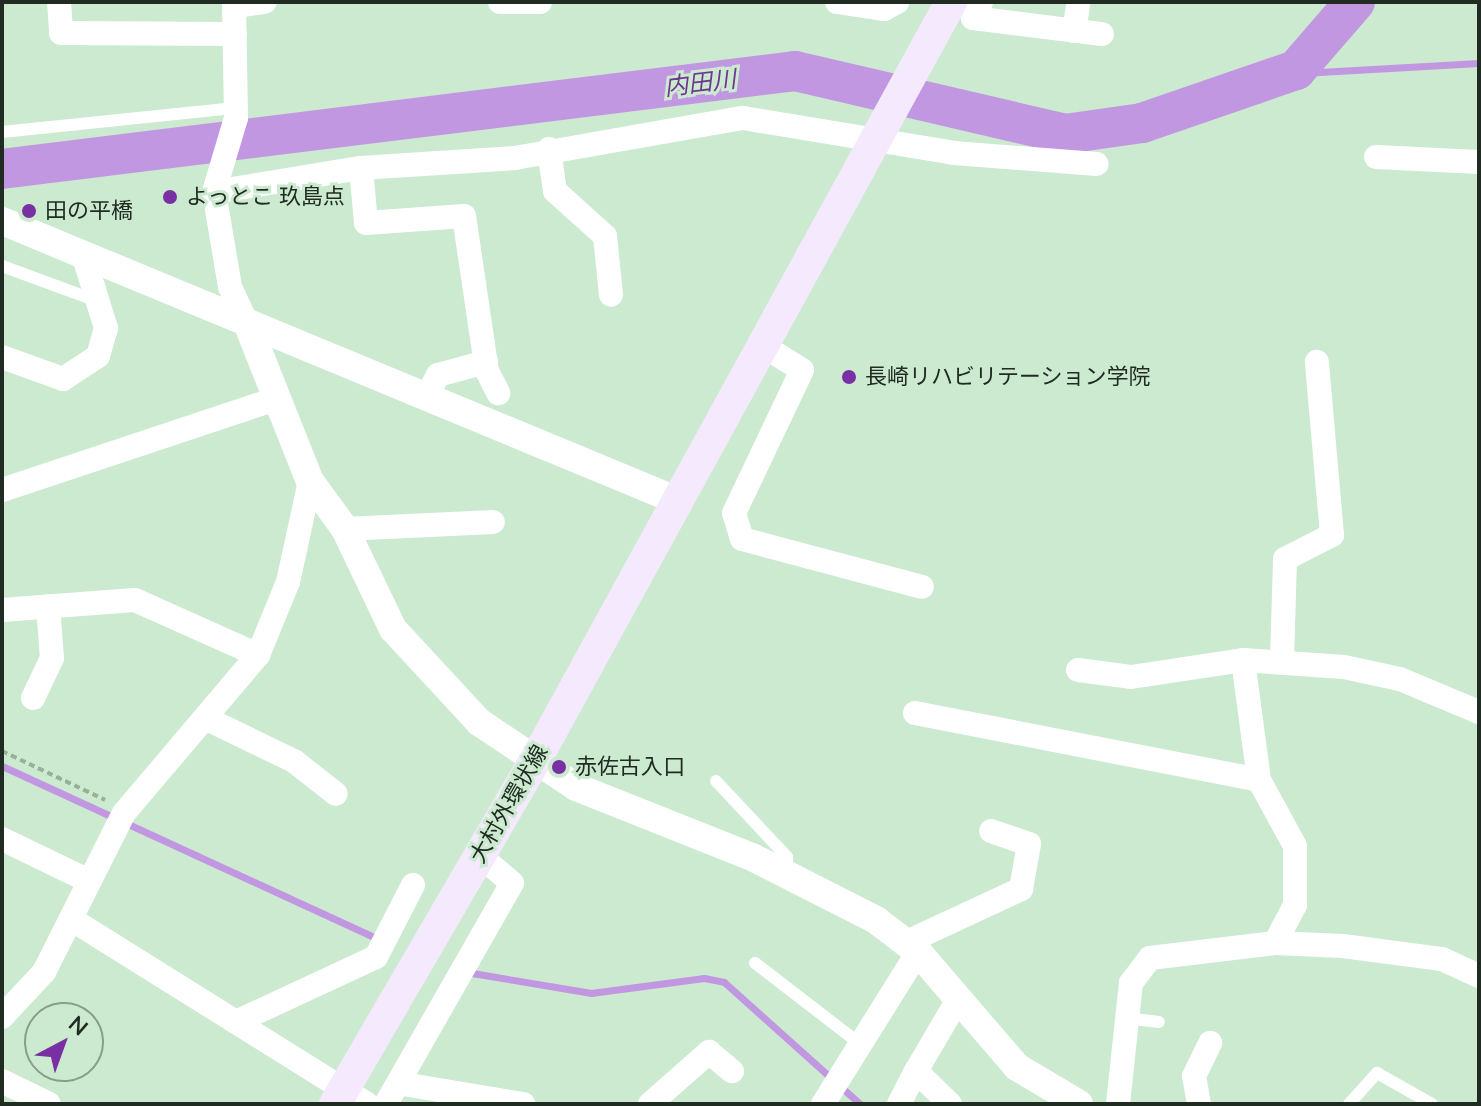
<!DOCTYPE html>
<html>
<head>
<meta charset="utf-8">
<style>
  body { margin:0 }
  #map { position:relative; width:1481px; height:1106px; overflow:hidden; background:#ccead0; font-family:Mulish,"Noto Sans JP",sans-serif }
  div>[style] { position:absolute }
  .stream>* { height:7px; margin:-3.5px; padding:0 3.5px; transform-origin:3.5px; border-radius:3.5px; background:#c297e2 }
  .river>* { height:40px; margin:-20px; padding:0 20px; transform-origin:20px; border-radius:20px; background:#c297e2 }
  .path>* { height:4px; margin-top:-2px; transform-origin:0; background:repeating-linear-gradient(90deg,#97b09a 0 6px,transparent 0 10px) }
  .service>* { height:12px; margin:-6px; padding:0 6px; transform-origin:6px; border-radius:6px; background:#fff }
  .minor>* { height:24px; margin:-12px; padding:0 12px; transform-origin:12px; border-radius:12px; background:#fff }
  .tertiary>* { height:28px; margin:-14px; padding:0 14px; transform-origin:14px; border-radius:14px; background:#fff }
  .secondary>* { height:32px; margin:-16px; padding:0 16px; transform-origin:16px; border-radius:16px; background:#f5e9fe }
  .dots>* { width:22px; height:22px; translate:-50% -50%; box-sizing:border-box; border:4px solid #ccead0; border-radius:50% }
  span { translate:-50% -50%; white-space:nowrap; text-align:center; line-height:1.15; -webkit-text-stroke:6px #ccead0; paint-order:stroke }
  .poi-label { font-size:22px; color:#202c22 }
  .left { translate:0 -50%; text-align:left }
  .street-label { font-size:22px; color:#202c22 }
  .water-label { font-size:24px; color:#6e3890; font-style:italic }
  .frame { position:absolute; inset:0; border:4px solid #202c22; pointer-events:none }
  .north { position:absolute; left:24px; top:1002px; width:80px; height:80px; box-sizing:border-box; background:#ccead0; border:2px solid #879e8a; border-radius:50%; rotate:41deg; font-size:22px; font-weight:700; line-height:32px; text-align:center; color:#202c22 }
  .north::after { content:''; display:block; margin:auto; width:28px; height:36px; background:#7930a3; clip-path:polygon(50% 0,100% 100%,50% 72%,0 100%) }
</style>
</head>
<body>
<div id="map">
  <div class="stream">
    <div style="left:1284px;top:74px;width:195px;rotate:-3.2deg"></div>
    <div style="left:2px;top:766px;width:417px;rotate:24.7deg"></div>
    <div style="left:472px;top:973px;width:121px;rotate:9.5deg"></div>
    <div style="left:591px;top:993px;width:114px;rotate:-7.6deg"></div>
    <div style="left:704px;top:978px;width:20px;rotate:11deg"></div>
    <div style="left:724px;top:982px;width:183px;rotate:41.9deg"></div>
  </div>
  <div class="river">
    <div style="left:2px;top:169px;width:799px;rotate:-7.04deg"></div>
    <div style="left:795px;top:71px;width:277px;rotate:13.1deg"></div>
    <div style="left:1065px;top:134px;width:78px;rotate:-8.1deg"></div>
    <div style="left:1142px;top:123px;width:163px;rotate:-19deg"></div>
    <div style="left:1296px;top:70px;width:90px;rotate:-49.1deg"></div>
  </div>
  <div class="path">
    <div style="left:2px;top:751px;width:114px;rotate:25.4deg"></div>
  </div>
  <div class="service">
    <div style="left:2px;top:132px;width:235px;rotate:-5.9deg"></div>
    <div style="left:2px;top:266px;width:101px;rotate:20.2deg"></div>
    <div style="left:716px;top:781px;width:104px;rotate:46.9deg"></div>
    <div style="left:787px;top:857px;width:17px;rotate:90deg"></div>
    <div style="left:755px;top:963px;width:133px;rotate:37.6deg"></div>
    <div style="left:1126px;top:1018px;width:33px;rotate:7deg"></div>
    <div style="left:1349px;top:1104px;width:42px;rotate:-47.9deg"></div>
    <div style="left:1377px;top:1073px;width:63px;rotate:29.4deg"></div>
  </div>
  <div class="minor">
    <div style="left:59px;top:2px;width:31px;rotate:86deg"></div>
    <div style="left:61px;top:33px;width:174px;rotate:0.3deg"></div>
    <div style="left:234px;top:2px;width:116px;rotate:89deg"></div>
    <div style="left:236px;top:118px;width:77px;rotate:106.6deg"></div>
    <div style="left:214px;top:192px;width:96px;rotate:80.4deg"></div>
    <div style="left:230px;top:287px;width:40px;rotate:65deg"></div>
    <div style="left:500px;top:2px;width:40px"></div>
    <div style="left:837px;top:2px;width:48px;rotate:8.5deg"></div>
    <div style="left:884px;top:9px;width:15px;rotate:-28deg"></div>
    <div style="left:981px;top:2px;width:18px;rotate:117deg"></div>
    <div style="left:973px;top:18px;width:130px;rotate:7.1deg"></div>
    <div style="left:235px;top:6px;width:30px;rotate:-8deg"></div>
    <div style="left:1074px;top:31px;width:25px;rotate:-81deg"></div>
    <div style="left:549px;top:149px;width:42px;rotate:81.9deg"></div>
    <div style="left:555px;top:191px;width:67px;rotate:42deg"></div>
    <div style="left:605px;top:236px;width:59px;rotate:84.2deg"></div>
    <div style="left:1376px;top:157px;width:103px;rotate:2.8deg"></div>
    <div style="left:361px;top:168px;width:55px;rotate:84.8deg"></div>
    <div style="left:366px;top:223px;width:98px;rotate:-4.1deg"></div>
    <div style="left:464px;top:216px;width:157px;rotate:81.6deg"></div>
    <div style="left:487px;top:371px;width:25px;rotate:63deg"></div>
    <div style="left:214px;top:192px;width:149px;rotate:-9.3deg"></div>
    <div style="left:361px;top:168px;width:154px;rotate:-3.7deg"></div>
    <div style="left:515px;top:158px;width:231px;rotate:-10deg"></div>
    <div style="left:743px;top:118px;width:214px;rotate:9.4deg"></div>
    <div style="left:954px;top:153px;width:143px;rotate:4.4deg"></div>
    <div style="left:762px;top:345px;width:47px;rotate:32deg"></div>
    <div style="left:802px;top:370px;width:158px;rotate:115.4deg"></div>
    <div style="left:734px;top:513px;width:27px;rotate:73deg"></div>
    <div style="left:742px;top:539px;width:186px;rotate:14.9deg"></div>
    <div style="left:2px;top:357px;width:65px;rotate:19.8deg"></div>
    <div style="left:63px;top:379px;width:42px;rotate:-33.3deg"></div>
    <div style="left:98px;top:356px;width:29px;rotate:-74deg"></div>
    <div style="left:106px;top:328px;width:77px;rotate:-107.3deg"></div>
    <div style="left:426px;top:397px;width:25px;rotate:-61deg"></div>
    <div style="left:438px;top:375px;width:50px;rotate:-15.2deg"></div>
    <div style="left:2px;top:490px;width:289px;rotate:-18.4deg"></div>
    <div style="left:345px;top:529px;width:148px;rotate:-2.7deg"></div>
    <div style="left:2px;top:610px;width:133px;rotate:-4.3deg"></div>
    <div style="left:135px;top:600px;width:135px;rotate:24.1deg"></div>
    <div style="left:1282px;top:660px;width:101px;rotate:-88.3deg"></div>
    <div style="left:1285px;top:559px;width:53px;rotate:-27.1deg"></div>
    <div style="left:1332px;top:535px;width:174px;rotate:-95deg"></div>
    <div style="left:1078px;top:670px;width:53px;rotate:7.5deg"></div>
    <div style="left:1131px;top:677px;width:113px;rotate:-8.6deg"></div>
    <div style="left:33px;top:698px;width:44px;rotate:-64.6deg"></div>
    <div style="left:52px;top:658px;width:52px;rotate:-94.4deg"></div>
    <div style="left:915px;top:713px;width:350px;rotate:11deg"></div>
    <div style="left:207px;top:719px;width:97px;rotate:25.8deg"></div>
    <div style="left:294px;top:761px;width:53px;rotate:38.2deg"></div>
    <div style="left:2px;top:839px;width:94px;rotate:25.8deg"></div>
    <div style="left:71px;top:919px;width:349px;rotate:32deg"></div>
    <div style="left:907px;top:942px;width:126px;rotate:-24.9deg"></div>
    <div style="left:1021px;top:889px;width:46px;rotate:-79.9deg"></div>
    <div style="left:1029px;top:844px;width:40px;rotate:-161.1deg"></div>
    <div style="left:1275px;top:943px;width:43px;rotate:-62.2deg"></div>
    <div style="left:1295px;top:905px;width:59px;rotate:-90deg"></div>
    <div style="left:1295px;top:846px;width:75px;rotate:-118.6deg"></div>
    <div style="left:1259px;top:780px;width:121px;rotate:-97.6deg"></div>
    <div style="left:1243px;top:660px;width:101px;rotate:4deg"></div>
    <div style="left:1344px;top:667px;width:57px;rotate:12.1deg"></div>
    <div style="left:1400px;top:679px;width:86px;rotate:22.7deg"></div>
    <div style="left:2px;top:1017px;width:62px;rotate:-47deg"></div>
    <div style="left:44px;top:972px;width:178px;rotate:-63.3deg"></div>
    <div style="left:124px;top:813px;width:207px;rotate:-49.7deg"></div>
    <div style="left:258px;top:655px;width:79px;rotate:-67.7deg"></div>
    <div style="left:288px;top:582px;width:103px;rotate:-77.7deg"></div>
    <div style="left:236px;top:1022px;width:154px;rotate:-24.9deg"></div>
    <div style="left:376px;top:957px;width:81px;rotate:-62.8deg"></div>
    <div style="left:2px;top:1081px;width:52px;rotate:26.1deg"></div>
    <div style="left:403px;top:1084px;width:122px;rotate:9.5deg"></div>
    <div style="left:386px;top:1104px;width:254px;rotate:-60.3deg"></div>
    <div style="left:512px;top:883px;width:42px;rotate:-139.8deg"></div>
    <div style="left:650px;top:1104px;width:79px;rotate:-41.4deg"></div>
    <div style="left:709px;top:1052px;width:30px;rotate:40deg"></div>
    <div style="left:823px;top:1104px;width:179px;rotate:-58deg"></div>
    <div style="left:899px;top:1104px;width:37px;rotate:-63deg"></div>
    <div style="left:950px;top:1104px;width:47px;rotate:-135.9deg"></div>
    <div style="left:916px;top:1071px;width:81px;rotate:-59.6deg"></div>
    <div style="left:1118px;top:1104px;width:122px;rotate:-83.9deg"></div>
    <div style="left:1131px;top:983px;width:31px;rotate:-53deg"></div>
    <div style="left:1150px;top:958px;width:126px;rotate:-6.8deg"></div>
    <div style="left:1275px;top:943px;width:68px;rotate:2.5deg"></div>
    <div style="left:1343px;top:946px;width:100px;rotate:7.5deg"></div>
    <div style="left:1442px;top:959px;width:41px;rotate:24.7deg"></div>
    <div style="left:1199px;top:1104px;width:28px;rotate:-100deg"></div>
    <div style="left:1194px;top:1076px;width:37px;rotate:-64deg"></div>
  </div>
  <div class="tertiary">
    <div style="left:2px;top:221px;width:729px;rotate:22.49deg"></div>
    <div style="left:247px;top:323px;width:170px;rotate:68.3deg"></div>
    <div style="left:310px;top:481px;width:59px;rotate:53.9deg"></div>
    <div style="left:345px;top:529px;width:111px;rotate:64.4deg"></div>
    <div style="left:393px;top:629px;width:127px;rotate:47.2deg"></div>
    <div style="left:479px;top:722px;width:117px;rotate:33.8deg"></div>
    <div style="left:576px;top:787px;width:192px;rotate:21.7deg"></div>
    <div style="left:754px;top:858px;width:137px;rotate:26.9deg"></div>
    <div style="left:876px;top:920px;width:53px;rotate:37.3deg"></div>
    <div style="left:918px;top:952px;width:152px;rotate:49.3deg"></div>
    <div style="left:1017px;top:1067px;width:72px;rotate:30.8deg"></div>
  </div>
  <div class="secondary">
    <div style="left:335px;top:1104px;width:410px;rotate:-59.8deg"></div>
    <div style="left:541px;top:750px;width:853px;rotate:-61.27deg"></div>
  </div>
  <div class="dots">
    <div style="left:170px;top:197px;background:#7930a3"></div>
    <div style="left:29px;top:211px;background:#7930a3"></div>
    <div style="left:849px;top:377px;background:#7930a3"></div>
    <div style="left:559px;top:767px;background:#7930a3"></div>
  </div>
  <div class="poi-label">
    <span class="left" style="left:186px;top:197px">よっとこ 玖島点</span>
    <span class="left" style="left:45px;top:211px">田の平橋</span>
    <span class="left" style="left:865px;top:377px">長崎リハビリテーション学院</span>
    <span class="left" style="left:575px;top:767px">赤佐古入口</span>
  </div>
  <div class="street-label">
    <span style="left:509px;top:804px;rotate:-60deg">大村外環状線</span>
  </div>
  <div class="water-label">
    <span style="left:700px;top:83px;rotate:-7deg">内田川</span>
  </div>
  <div class="frame"></div>
  <div class="north">N</div>
</div>
</body>
</html>
